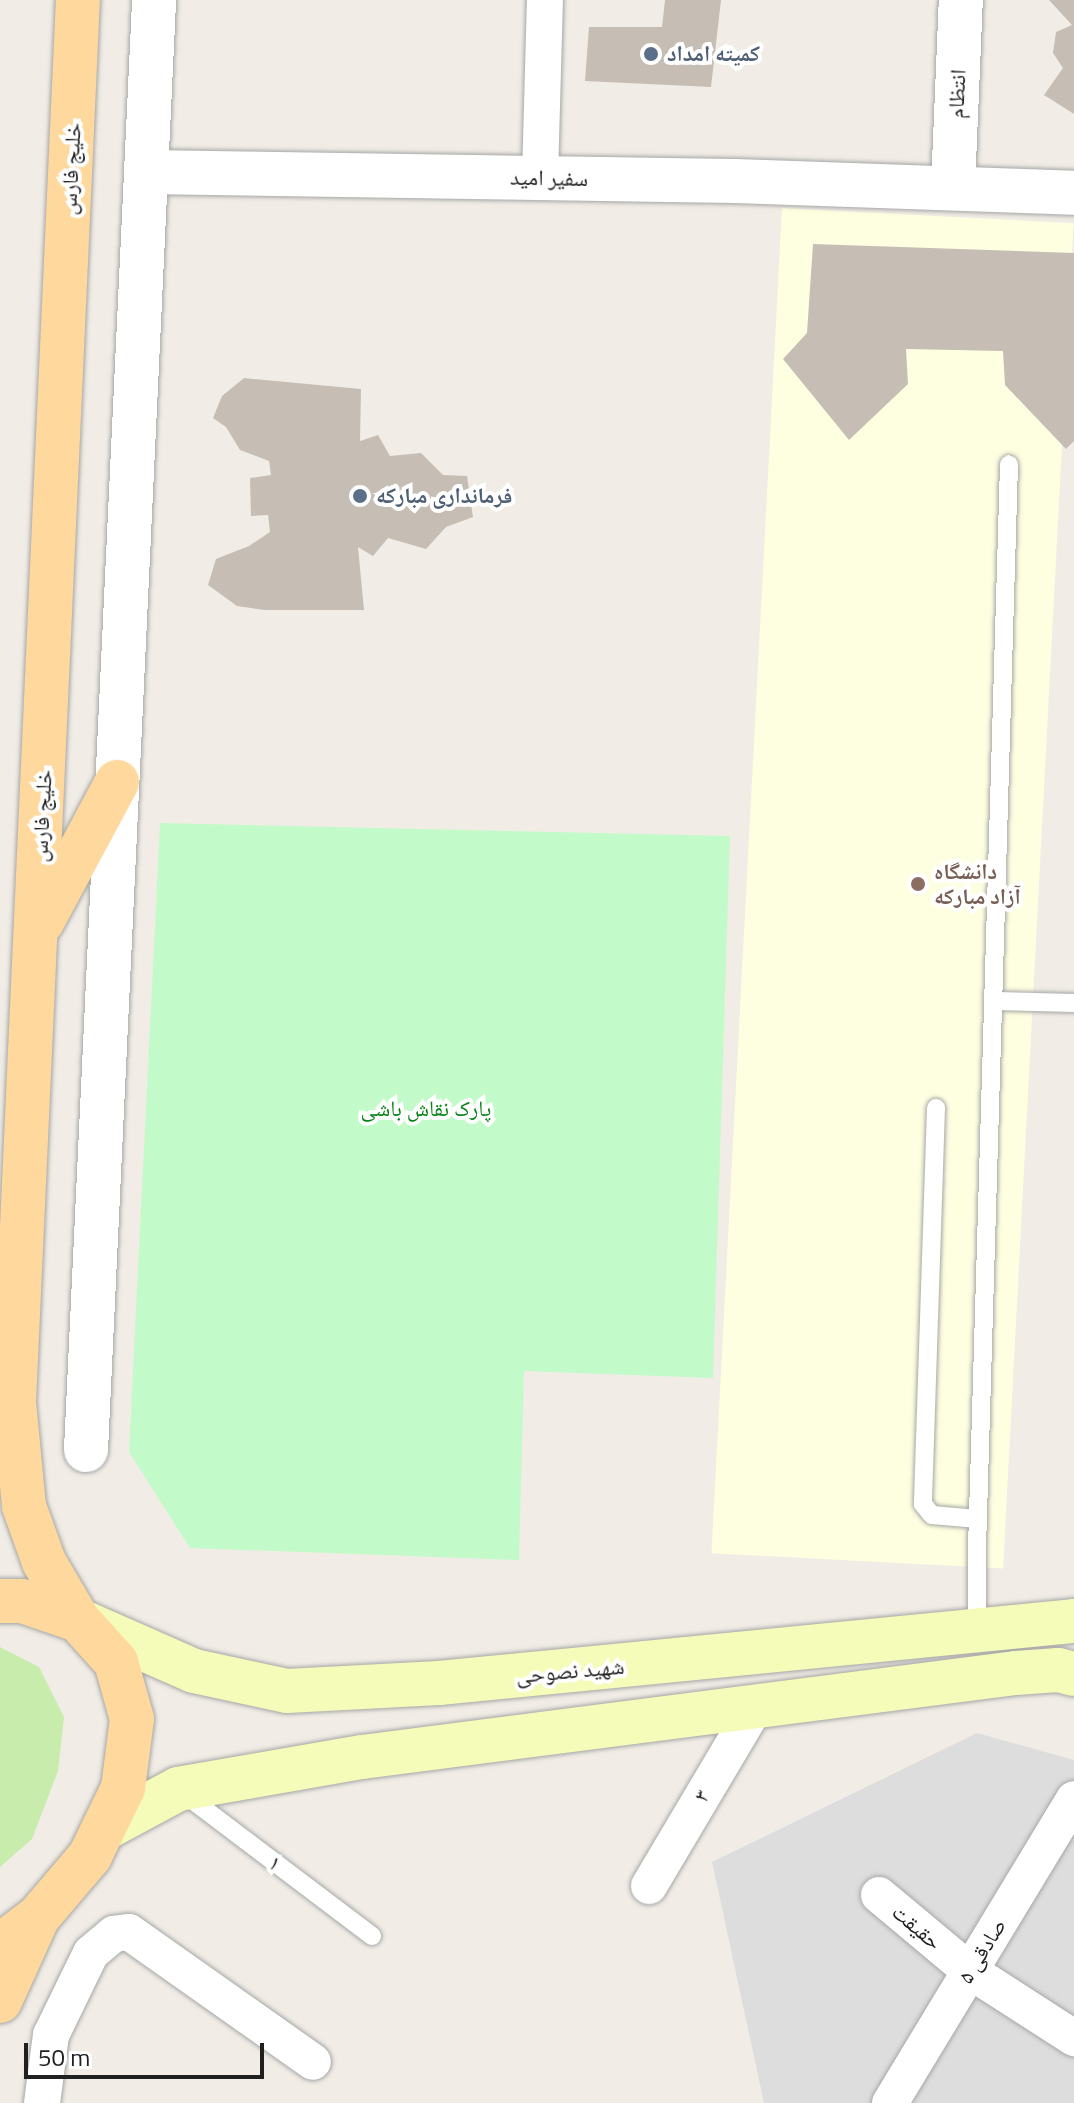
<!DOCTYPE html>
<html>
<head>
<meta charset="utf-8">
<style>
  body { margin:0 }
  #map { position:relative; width:1074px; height:2103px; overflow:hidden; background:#f1ede6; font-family:"Titillium Web","Noto Naskh Arabic",sans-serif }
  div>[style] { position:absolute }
  .residential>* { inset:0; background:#dedddd }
  .education>* { inset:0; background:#feffe0; transform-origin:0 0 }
  .grass>* { inset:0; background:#c8ecab }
  .park>* { inset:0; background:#c2fbc9 }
  .building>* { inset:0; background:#c6bdb5 }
  .roads { filter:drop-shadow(0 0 2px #a7a7a7) drop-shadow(0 0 2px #a7a7a7) }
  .service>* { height:18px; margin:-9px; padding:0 9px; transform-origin:9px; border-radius:9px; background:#fff }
  .minor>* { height:36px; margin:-18px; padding:0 18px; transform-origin:18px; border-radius:18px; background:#fff }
  .tertiary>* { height:44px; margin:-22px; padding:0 22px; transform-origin:22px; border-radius:22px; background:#fff }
  .secondary>* { height:44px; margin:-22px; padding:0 22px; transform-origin:22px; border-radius:22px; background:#f5fbb9 }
  .primary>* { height:44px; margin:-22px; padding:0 22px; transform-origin:22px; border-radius:22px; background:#fed89d }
  .dots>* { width:22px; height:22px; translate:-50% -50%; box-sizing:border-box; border:4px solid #fff; border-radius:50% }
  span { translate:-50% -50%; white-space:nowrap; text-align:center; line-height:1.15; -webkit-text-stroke:8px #fff; paint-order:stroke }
  .service-label { font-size:22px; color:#4e5e75; font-weight:700 }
  .left { translate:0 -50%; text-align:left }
  .street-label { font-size:22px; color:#202020 }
  .education-label { font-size:22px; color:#785e54; font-weight:700 }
  .park-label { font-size:22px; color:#088317 }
  .scale { position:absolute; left:24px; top:2043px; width:240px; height:36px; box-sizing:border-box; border:4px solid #202020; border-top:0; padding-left:10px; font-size:24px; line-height:28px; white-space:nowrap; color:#202020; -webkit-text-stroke:6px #fff; paint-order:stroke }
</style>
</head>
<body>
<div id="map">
  <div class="residential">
    <div style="clip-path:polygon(977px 1733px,1074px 1760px,1074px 2103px,764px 2103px,712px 1862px)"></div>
  </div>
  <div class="education">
    <div style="left:782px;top:208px;width:292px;height:1347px;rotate:3deg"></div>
  </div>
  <div class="grass">
    <div style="clip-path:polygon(0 1647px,39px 1667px,64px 1717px,58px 1771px,32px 1839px,0 1867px)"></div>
  </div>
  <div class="park">
    <div style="clip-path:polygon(160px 823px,730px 836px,713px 1378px,524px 1371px,519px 1560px,190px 1548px,129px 1452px)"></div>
  </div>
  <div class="building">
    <div style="clip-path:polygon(665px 0,721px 0,711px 87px,585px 81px,589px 27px,662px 27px)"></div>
    <div style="clip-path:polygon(1049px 0,1074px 0,1074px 114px,1044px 95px,1063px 68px,1053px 53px,1056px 32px,1072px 25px)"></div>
    <div style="clip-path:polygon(813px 244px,1074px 253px,1074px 441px,1066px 449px,1005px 385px,1003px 351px,906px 349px,908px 384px,849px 440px,783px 359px,807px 333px)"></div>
    <div style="clip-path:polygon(244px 378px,361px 389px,360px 441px,378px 435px,390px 456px,421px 453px,443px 475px,467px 476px,473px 517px,446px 527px,426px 549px,388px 538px,373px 556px,358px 547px,364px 610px,264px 610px,237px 606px,208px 585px,216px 559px,249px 546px,270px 532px,268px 515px,251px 516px,250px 478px,271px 475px,269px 461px,240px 450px,226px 427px,213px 418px,222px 396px)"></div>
  </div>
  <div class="roads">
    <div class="service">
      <div style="left:996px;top:1001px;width:78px;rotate:1.5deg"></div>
      <div style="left:936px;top:1108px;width:396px;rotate:91.9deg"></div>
      <div style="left:923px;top:1504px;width:14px;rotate:51deg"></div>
      <div style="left:932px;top:1515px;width:46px;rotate:5deg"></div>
      <div style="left:977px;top:1629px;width:80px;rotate:-90deg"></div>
      <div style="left:977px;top:1549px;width:1085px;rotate:-88.31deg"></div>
      <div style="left:183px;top:1793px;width:237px;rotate:37.1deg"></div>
    </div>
    <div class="minor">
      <div style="left:540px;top:177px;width:177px;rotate:-88.4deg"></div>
      <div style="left:649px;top:1886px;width:209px;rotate:-59.3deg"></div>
      <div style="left:879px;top:1895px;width:119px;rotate:39.9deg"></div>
      <div style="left:970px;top:1971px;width:124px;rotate:32.8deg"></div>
      <div style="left:42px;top:2103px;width:69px;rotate:-82.5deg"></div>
      <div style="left:51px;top:2035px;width:91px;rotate:-64deg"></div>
      <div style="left:91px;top:1953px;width:30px;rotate:-40deg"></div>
      <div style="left:114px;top:1934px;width:15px;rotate:-8deg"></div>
      <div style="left:129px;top:1932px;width:225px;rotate:35.2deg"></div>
      <div style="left:890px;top:2103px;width:355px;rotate:-58.8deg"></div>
    </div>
    <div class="tertiary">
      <div style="left:146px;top:172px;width:589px;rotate:0.88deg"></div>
      <div style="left:735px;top:181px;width:339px;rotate:2deg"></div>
      <div style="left:953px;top:187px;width:187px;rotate:-87.6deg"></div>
      <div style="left:86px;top:1450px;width:1452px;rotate:-87.31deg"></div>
    </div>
    <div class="secondary">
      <div style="left:78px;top:1620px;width:127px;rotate:23.7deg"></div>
      <div style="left:194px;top:1671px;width:95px;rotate:12.1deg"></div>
      <div style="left:287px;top:1691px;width:152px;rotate:-3deg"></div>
      <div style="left:439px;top:1683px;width:638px;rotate:-5.58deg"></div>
      <div style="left:104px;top:1829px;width:84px;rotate:-28.4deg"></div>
      <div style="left:178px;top:1789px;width:187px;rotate:-9.9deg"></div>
      <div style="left:362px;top:1757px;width:659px;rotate:-7.32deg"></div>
      <div style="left:1016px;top:1673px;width:42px;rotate:-4.1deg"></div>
      <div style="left:1058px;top:1670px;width:16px;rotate:14deg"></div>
    </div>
    <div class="primary">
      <div style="left:42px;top:922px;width:159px;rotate:-61.8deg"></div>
      <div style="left:0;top:1601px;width:22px"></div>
      <div style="left:22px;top:1601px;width:59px;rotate:18.7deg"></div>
      <div style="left:78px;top:1620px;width:57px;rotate:47.9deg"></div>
      <div style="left:116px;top:1662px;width:59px;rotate:74.3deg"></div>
      <div style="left:132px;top:1719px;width:70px;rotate:97.4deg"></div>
      <div style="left:123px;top:1788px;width:76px;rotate:115.9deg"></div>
      <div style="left:90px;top:1856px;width:80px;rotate:130.4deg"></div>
      <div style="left:38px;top:1917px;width:48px;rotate:142.7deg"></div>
      <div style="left:78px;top:1620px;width:67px;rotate:-120.4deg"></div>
      <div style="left:44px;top:1562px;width:59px;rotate:-109.7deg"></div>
      <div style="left:24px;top:1506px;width:104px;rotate:-95.5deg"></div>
      <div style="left:14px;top:1402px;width:1403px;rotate:-87.39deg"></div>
      <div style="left:0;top:2001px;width:90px;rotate:-65.7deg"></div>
    </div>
  </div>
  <div class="dots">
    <div style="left:651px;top:54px;background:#5c6f8a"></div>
    <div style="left:360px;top:496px;background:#5c6f8a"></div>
    <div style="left:918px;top:884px;background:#8d6e63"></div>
  </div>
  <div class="service-label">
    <span class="left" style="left:667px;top:54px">کمیته امداد</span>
    <span class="left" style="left:376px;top:496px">فرمانداری مبارکه</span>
  </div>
  <div class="street-label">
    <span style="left:957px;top:94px;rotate:-87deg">انتظام</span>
    <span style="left:71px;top:169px;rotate:-87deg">خلیج فارس</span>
    <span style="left:549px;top:178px;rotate:1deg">سفیر امید</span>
    <span style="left:42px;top:816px;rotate:-87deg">خلیج فارس</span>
    <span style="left:570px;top:1671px;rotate:-5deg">شهید نصوحی</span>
    <span style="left:702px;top:1796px;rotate:-59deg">۳</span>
    <span style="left:275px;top:1863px;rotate:37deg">۱</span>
    <span style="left:917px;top:1927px;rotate:40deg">حقیقت</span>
    <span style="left:982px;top:1951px;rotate:-59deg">صادقی ۵</span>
  </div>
  <div class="education-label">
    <span class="left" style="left:934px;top:884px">دانشگاه<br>آزاد مبارکه</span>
  </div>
  <div class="park-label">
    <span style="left:426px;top:1109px">پارک نقاش باشی</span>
  </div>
  <div class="scale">50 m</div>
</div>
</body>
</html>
